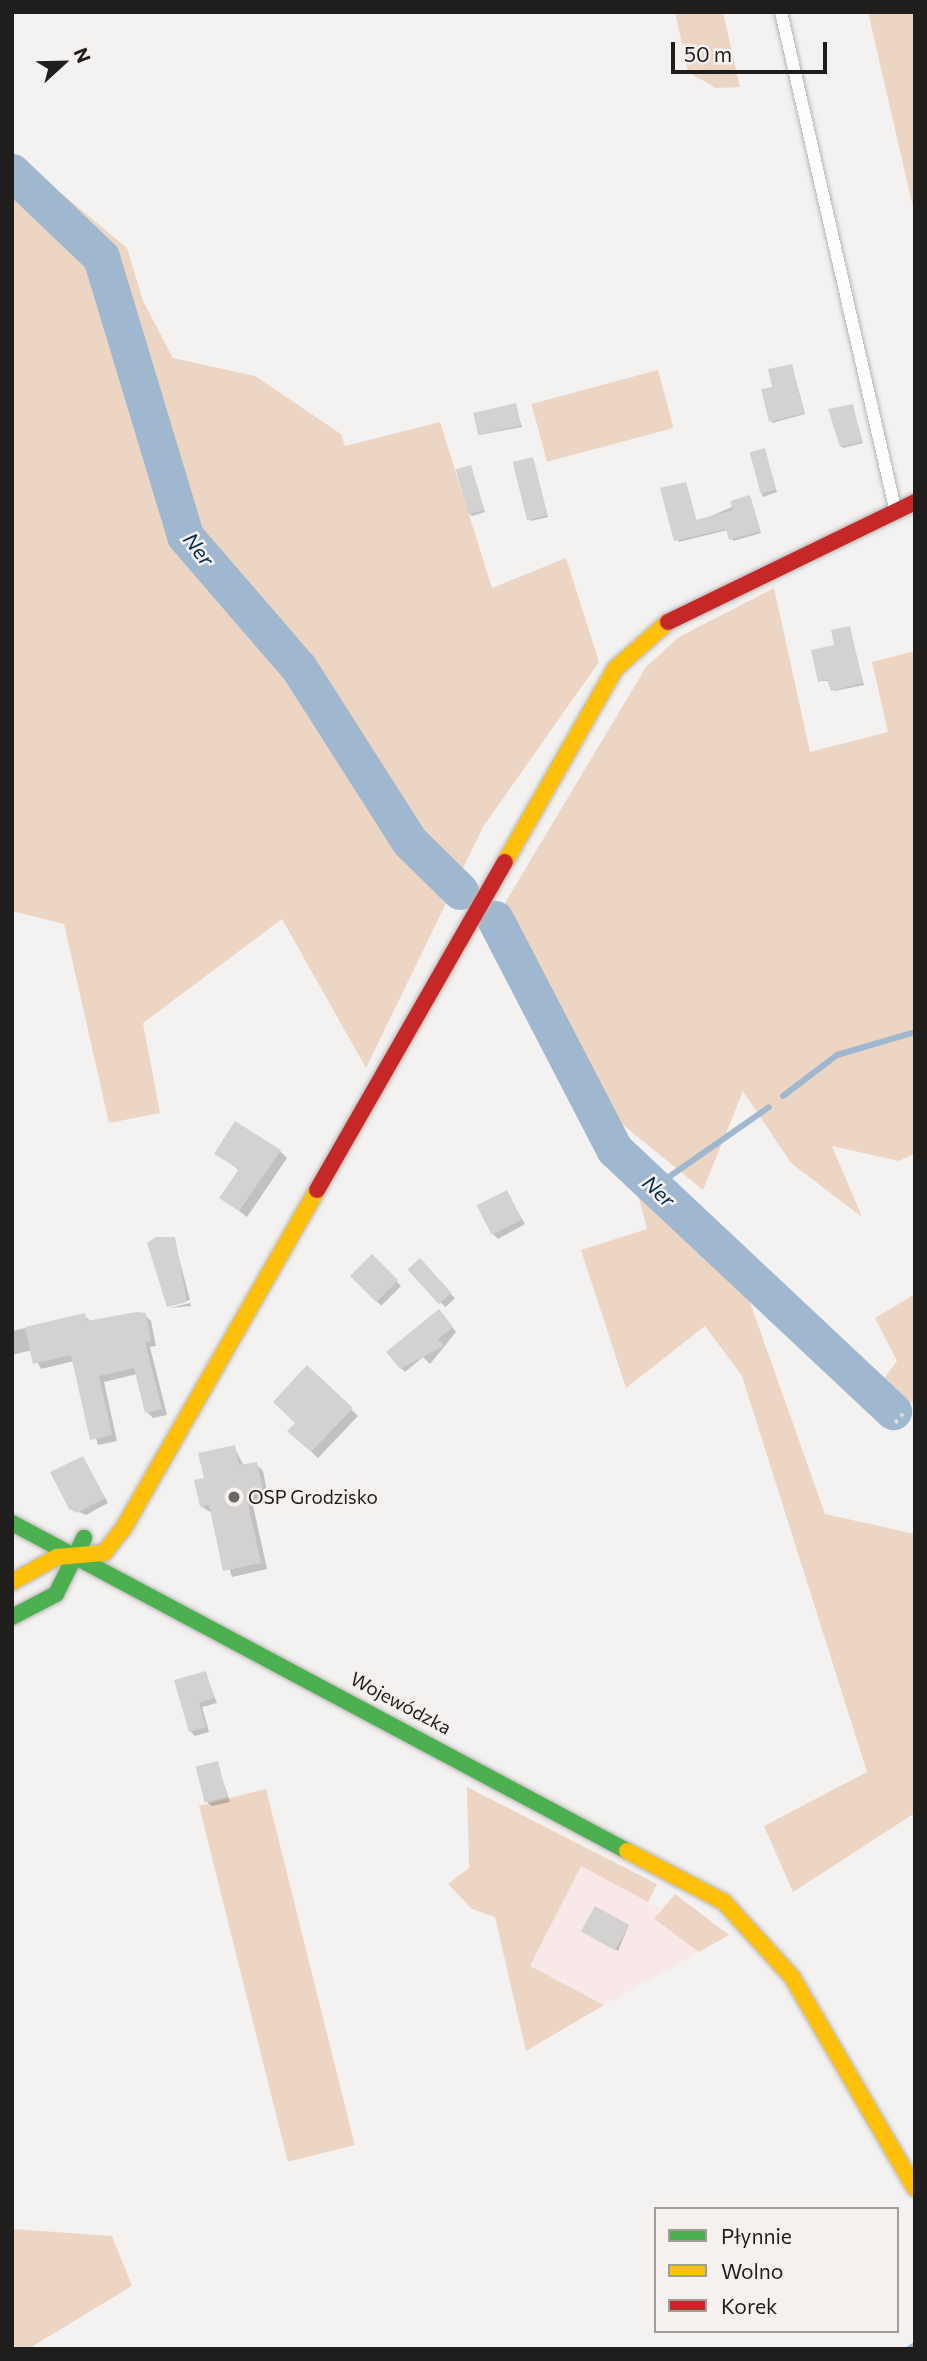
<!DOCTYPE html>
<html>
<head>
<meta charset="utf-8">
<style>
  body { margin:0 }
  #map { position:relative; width:927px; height:2361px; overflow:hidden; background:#f4f2f0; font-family:Commissioner,sans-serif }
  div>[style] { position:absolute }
  .industrial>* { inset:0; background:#f8e9e8 }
  .green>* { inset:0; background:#ecd5c3; transform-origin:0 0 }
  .shadow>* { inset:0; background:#0003; transform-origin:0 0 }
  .stream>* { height:6px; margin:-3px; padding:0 3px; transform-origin:3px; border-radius:3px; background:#9fb8d0 }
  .river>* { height:37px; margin:-18.5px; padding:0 18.5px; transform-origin:18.5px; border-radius:18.5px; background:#9fb8d0 }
  .building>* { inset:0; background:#d4d2d1; transform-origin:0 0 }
  .path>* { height:3.5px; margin-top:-1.75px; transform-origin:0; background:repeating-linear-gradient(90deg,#dededd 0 3.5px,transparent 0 8.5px) }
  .roads { filter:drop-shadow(0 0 2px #b7b5b4) drop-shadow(0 0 2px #b7b5b4) }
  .lane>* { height:12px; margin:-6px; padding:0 6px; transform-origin:6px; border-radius:6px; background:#fdfdfd }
  .fast>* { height:16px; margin:-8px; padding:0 8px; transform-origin:8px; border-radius:8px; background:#4caf50 }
  .slow>* { height:16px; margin:-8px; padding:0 8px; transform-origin:8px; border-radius:8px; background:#ffc107 }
  .jam>* { height:16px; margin:-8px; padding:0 8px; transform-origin:8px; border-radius:8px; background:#c62828 }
  .dots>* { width:19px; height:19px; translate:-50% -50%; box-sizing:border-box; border:4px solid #f6f1ee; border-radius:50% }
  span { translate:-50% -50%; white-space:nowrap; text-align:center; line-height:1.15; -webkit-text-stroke:5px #f6f1ee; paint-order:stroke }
  .poi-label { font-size:19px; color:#201e1d }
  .left { translate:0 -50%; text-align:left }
  .street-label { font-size:19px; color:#201e1d }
  .water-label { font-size:21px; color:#002c4e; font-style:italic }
  .frame { position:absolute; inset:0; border:14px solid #201e1d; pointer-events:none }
  .legend { position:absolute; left:654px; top:2207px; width:245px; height:126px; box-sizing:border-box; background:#f6f1ee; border:2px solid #a09d9a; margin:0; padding:9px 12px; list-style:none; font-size:21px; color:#201e1d }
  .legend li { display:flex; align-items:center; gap:14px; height:35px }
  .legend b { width:35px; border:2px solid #a09d9a }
  .north { position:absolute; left:28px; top:28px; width:70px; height:70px; -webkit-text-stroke:5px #f6f1ee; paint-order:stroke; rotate:68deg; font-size:19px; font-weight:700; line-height:28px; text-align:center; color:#201e1d }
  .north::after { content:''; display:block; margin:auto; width:24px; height:32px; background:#201e1d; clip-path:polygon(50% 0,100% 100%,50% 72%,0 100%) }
  .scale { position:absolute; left:671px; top:42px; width:156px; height:32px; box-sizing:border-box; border:4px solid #201e1d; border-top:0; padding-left:9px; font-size:21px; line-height:24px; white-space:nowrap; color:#201e1d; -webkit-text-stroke:5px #f6f1ee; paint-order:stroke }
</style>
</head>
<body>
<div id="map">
  <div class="industrial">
    <div style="clip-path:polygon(581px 1866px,661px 1909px,654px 1920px,699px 1952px,604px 2005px,530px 1966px)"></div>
  </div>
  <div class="green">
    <div style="clip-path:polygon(675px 12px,723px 12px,740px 87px,716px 88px,688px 72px)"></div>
    <div style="clip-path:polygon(868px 12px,915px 12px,915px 216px)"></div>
    <div style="clip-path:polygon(12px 152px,127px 248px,143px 301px,173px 358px,255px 376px,341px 434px,345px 446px,440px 422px,492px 588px,566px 558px,599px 662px,483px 827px,366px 1068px,282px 919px,143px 1023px,160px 1113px,109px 1123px,64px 924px,12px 911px)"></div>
    <div style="left:658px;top:370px;width:60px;height:131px;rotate:75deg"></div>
    <div style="clip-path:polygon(774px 588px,810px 752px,888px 732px,872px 662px,915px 651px,915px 1153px,899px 1161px,832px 1146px,862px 1217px,791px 1163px,743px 1091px,703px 1190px,606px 1111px,502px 908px,646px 667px,679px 637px)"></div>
    <div style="clip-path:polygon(633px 1177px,746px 1291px,825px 1514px,915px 1534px,915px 1813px,793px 1892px,764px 1826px,867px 1772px,742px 1376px,705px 1326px,626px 1388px,581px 1250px,647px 1229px)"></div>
    <div style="clip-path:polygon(915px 1294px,915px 1403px,888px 1397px,879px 1385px,897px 1361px,875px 1318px)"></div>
    <div style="clip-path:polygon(467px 1787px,657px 1884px,648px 1902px,581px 1866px,530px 1966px,604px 2005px,526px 2051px,495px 1917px,472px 1909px,448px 1884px,469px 1868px)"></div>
    <div style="left:266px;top:1789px;width:367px;height:69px;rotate:76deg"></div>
    <div style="clip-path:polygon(675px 1894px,729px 1935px,699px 1952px,654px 1919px)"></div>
    <div style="clip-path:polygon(12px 2229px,112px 2236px,132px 2286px,28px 2349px,12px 2349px)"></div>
  </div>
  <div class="shadow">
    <div style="clip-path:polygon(792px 366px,805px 414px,772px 423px,774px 388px)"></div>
    <div style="clip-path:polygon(515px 405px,522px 427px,480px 435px)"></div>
    <div style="clip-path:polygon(852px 405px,863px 443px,843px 448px,841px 446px)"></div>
    <div style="clip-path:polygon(764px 450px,777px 492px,763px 497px,762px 495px)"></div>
    <div style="clip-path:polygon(532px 459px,548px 517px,531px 521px,529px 519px)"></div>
    <div style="clip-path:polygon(471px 467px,485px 512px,472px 516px,470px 514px)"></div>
    <div style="clip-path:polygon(686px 483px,697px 522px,751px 499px,761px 533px,733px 541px,728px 530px,678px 542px)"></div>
    <div style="clip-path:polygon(849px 628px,864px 685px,835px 691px,830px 681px,819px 681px)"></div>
    <div style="clip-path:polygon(280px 1151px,287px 1158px,247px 1217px,222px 1198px,240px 1171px,217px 1153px)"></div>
    <div style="clip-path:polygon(506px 1193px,525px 1224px,498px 1239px,493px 1234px)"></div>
    <div style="clip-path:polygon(174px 1239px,190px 1300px,169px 1305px)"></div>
    <div style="left:372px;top:1257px;width:41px;height:28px;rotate:45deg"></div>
    <div style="left:420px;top:1261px;width:51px;height:13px;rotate:47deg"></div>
    <div style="clip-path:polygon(190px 1303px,191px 1306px,170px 1308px)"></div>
    <div style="clip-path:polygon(84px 1315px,90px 1321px,145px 1315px,151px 1321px,156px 1346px,150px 1347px,167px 1415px,153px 1418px,147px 1412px,137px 1374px,104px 1382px,117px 1441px,98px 1445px,74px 1361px,41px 1369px,32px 1350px,12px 1355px,12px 1331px)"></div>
    <div style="clip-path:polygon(443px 1315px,456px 1332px,430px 1364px,423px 1357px,405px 1372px,401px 1368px)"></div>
    <div style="clip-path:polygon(307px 1368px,358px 1416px,318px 1458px,290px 1431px,297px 1423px)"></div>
    <div style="clip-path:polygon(234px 1447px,244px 1466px,256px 1464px,263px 1471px,268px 1497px,252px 1501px,267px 1569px,232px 1577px,212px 1513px,202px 1507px,206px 1480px)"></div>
    <div style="clip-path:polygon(83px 1458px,108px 1503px,86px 1515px,70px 1508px)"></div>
    <div style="clip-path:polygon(205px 1673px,217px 1703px,202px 1707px,209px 1732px,195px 1736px,190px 1731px)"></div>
    <div style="clip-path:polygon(217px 1763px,230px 1802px,212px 1806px,207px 1802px)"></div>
    <div style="clip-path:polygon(628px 1927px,618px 1951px,585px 1933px)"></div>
  </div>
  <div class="stream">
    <div style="left:783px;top:1096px;width:68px;rotate:-37.2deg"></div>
    <div style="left:837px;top:1055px;width:81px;rotate:-16.4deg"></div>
    <div style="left:653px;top:1188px;width:141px;rotate:-34.9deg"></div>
    <div style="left:909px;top:2349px;width:7px;rotate:-34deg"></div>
  </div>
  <div class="river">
    <div style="left:12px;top:172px;width:123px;rotate:43.7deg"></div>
    <div style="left:101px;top:257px;width:291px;rotate:73.2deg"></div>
    <div style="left:185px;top:536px;width:174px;rotate:49.2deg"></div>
    <div style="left:299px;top:668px;width:206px;rotate:57.5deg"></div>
    <div style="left:410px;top:842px;width:70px;rotate:44.4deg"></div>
    <div style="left:495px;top:919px;width:259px;rotate:62.6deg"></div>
    <div style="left:614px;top:1149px;width:383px;rotate:43.2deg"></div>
  </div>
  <div class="building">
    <div style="clip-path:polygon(792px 364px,804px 413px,769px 422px,761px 389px,772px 387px,768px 369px)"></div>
    <div style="left:516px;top:403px;width:23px;height:44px;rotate:77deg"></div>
    <div style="clip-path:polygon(853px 404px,862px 442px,840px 447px,828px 409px)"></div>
    <div style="left:765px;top:448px;width:43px;height:16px;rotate:75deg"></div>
    <div style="left:533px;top:457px;width:60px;height:21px;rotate:76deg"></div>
    <div style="left:471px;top:465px;width:47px;height:16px;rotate:74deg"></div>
    <div style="clip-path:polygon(686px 482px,696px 520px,733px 510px,730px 501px,750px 495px,760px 531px,729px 540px,726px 529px,674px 541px,660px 488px)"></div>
    <div style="clip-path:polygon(850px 626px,863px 683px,831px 691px,827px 680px,818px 682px,811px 650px,834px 645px,831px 630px)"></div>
    <div style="clip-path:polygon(235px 1121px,281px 1150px,239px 1211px,219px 1198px,239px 1169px,214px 1154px)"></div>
    <div style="left:507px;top:1190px;width:33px;height:34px;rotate:63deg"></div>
    <div style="clip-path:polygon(156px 1237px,175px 1237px,187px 1302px,167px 1307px,147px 1243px)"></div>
    <div style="left:372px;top:1254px;width:37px;height:31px;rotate:45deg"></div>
    <div style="left:420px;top:1258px;width:47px;height:17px;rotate:48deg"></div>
    <div style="clip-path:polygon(439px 1309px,453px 1327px,438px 1339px,444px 1346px,400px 1369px,386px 1352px)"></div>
    <div style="clip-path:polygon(136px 1312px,146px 1313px,151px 1341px,145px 1342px,162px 1409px,145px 1413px,134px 1368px,99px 1376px,112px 1435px,90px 1440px,71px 1355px,33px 1364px,25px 1327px,85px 1313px,87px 1321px)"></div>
    <div style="clip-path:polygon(307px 1365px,353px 1408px,311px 1452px,287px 1431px,295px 1423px,273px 1402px)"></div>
    <div style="clip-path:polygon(235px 1445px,239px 1465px,257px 1462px,263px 1490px,246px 1494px,261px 1563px,223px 1571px,209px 1505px,200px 1507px,194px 1480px,204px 1478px,198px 1453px)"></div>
    <div style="clip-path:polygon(83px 1456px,105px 1498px,77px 1513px,69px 1509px,50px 1472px)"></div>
    <div style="clip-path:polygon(206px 1671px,214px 1698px,199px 1703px,206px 1727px,189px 1732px,174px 1680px)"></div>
    <div style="left:218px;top:1761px;width:37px;height:23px;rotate:76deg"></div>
    <div style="left:595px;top:1906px;width:39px;height:29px;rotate:29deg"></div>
  </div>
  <div class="path">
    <div style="left:895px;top:1423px;width:16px;rotate:-50deg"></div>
  </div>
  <div class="roads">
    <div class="lane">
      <div style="left:781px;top:12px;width:509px;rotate:77.06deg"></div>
    </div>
    <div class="fast">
      <div style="left:12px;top:1523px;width:697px;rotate:28.07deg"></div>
      <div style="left:12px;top:1617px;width:50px;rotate:-27.6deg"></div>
      <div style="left:56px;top:1594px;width:63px;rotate:-63.4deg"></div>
    </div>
    <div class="slow">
      <div style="left:505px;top:862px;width:222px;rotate:-60.3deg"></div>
      <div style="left:615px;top:669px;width:71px;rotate:-41.6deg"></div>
      <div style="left:12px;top:1582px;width:51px;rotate:-29.1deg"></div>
      <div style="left:57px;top:1557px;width:47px;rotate:-4.9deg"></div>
      <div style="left:104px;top:1553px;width:31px;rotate:-52deg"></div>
      <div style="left:123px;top:1529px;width:391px;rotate:-60.2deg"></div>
      <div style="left:627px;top:1851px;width:110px;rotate:27.7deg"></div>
      <div style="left:724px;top:1902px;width:101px;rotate:47.8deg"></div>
      <div style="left:792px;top:1977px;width:244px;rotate:59.8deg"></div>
    </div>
    <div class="jam">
      <div style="left:668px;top:622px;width:275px;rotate:-25.9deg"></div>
      <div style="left:317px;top:1190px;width:378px;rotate:-60.2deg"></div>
    </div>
  </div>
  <div class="dots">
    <div style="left:234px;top:1497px;background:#6a6867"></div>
  </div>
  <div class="poi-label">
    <span class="left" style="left:248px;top:1497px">OSP Grodzisko</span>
  </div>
  <div class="street-label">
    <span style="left:401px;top:1703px;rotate:28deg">Wojewódzka</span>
  </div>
  <div class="water-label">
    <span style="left:199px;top:549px;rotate:53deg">Ner</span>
    <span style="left:659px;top:1191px;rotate:43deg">Ner</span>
  </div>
  <div class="frame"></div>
  <ul class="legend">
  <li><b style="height:9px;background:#4caf50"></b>Płynnie</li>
  <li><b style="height:9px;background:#ffc107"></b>Wolno</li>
  <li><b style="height:9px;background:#c62828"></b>Korek</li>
  </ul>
  <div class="north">N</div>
  <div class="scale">50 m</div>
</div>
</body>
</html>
